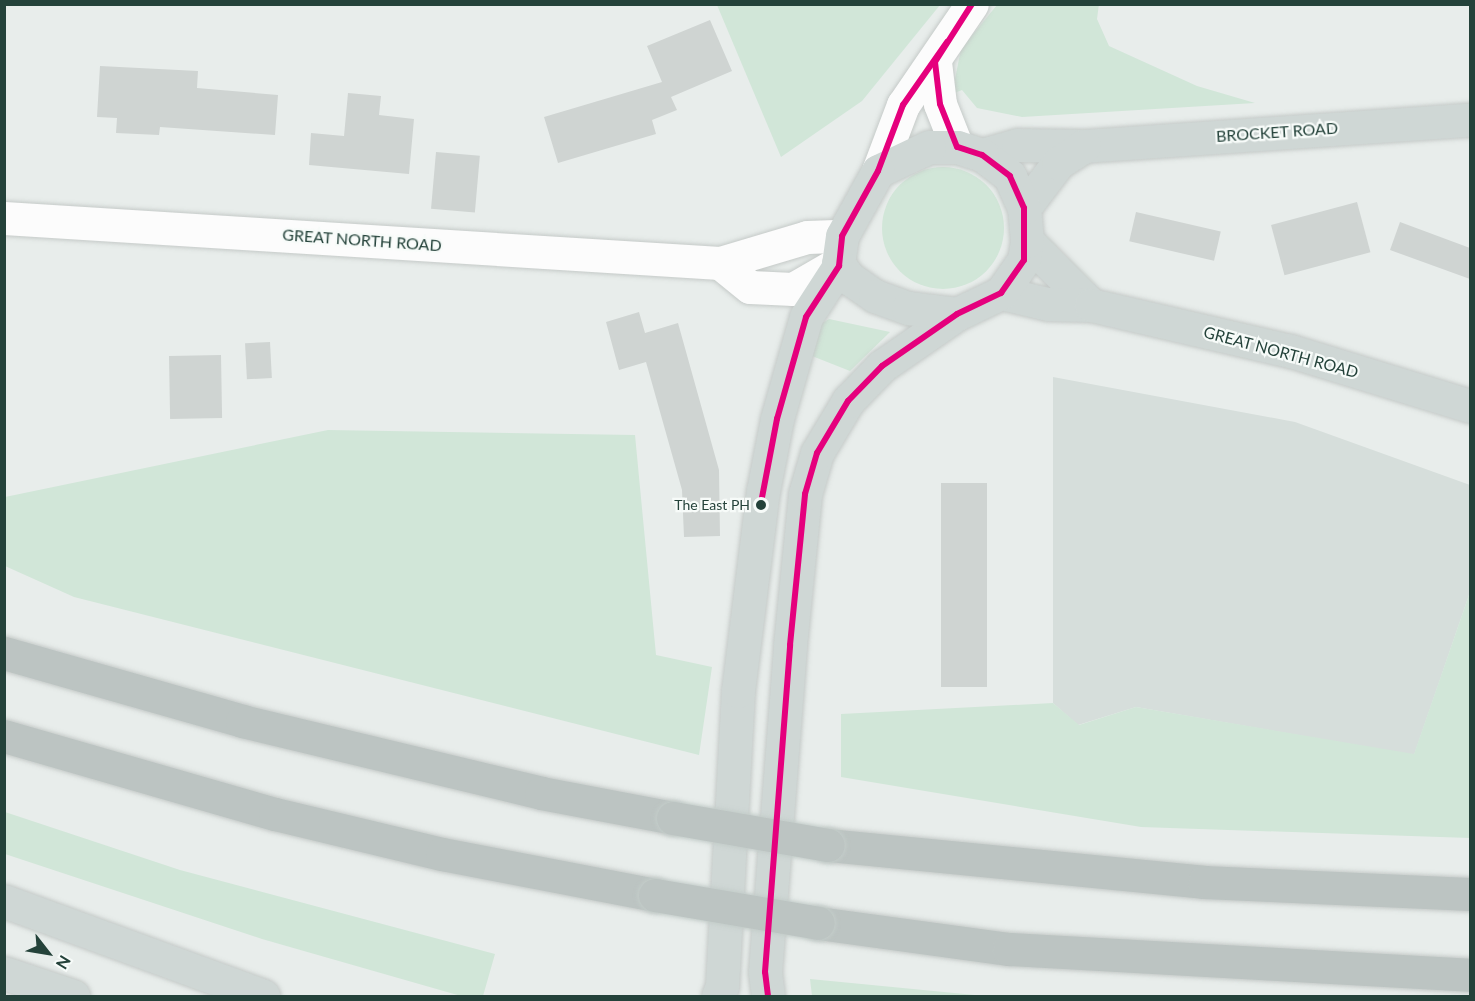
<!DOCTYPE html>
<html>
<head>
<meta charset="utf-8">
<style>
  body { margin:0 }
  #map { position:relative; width:1475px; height:1001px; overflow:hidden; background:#e8edeb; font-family:Lato,sans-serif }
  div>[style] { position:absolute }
  .built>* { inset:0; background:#d6dedb }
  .green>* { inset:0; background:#d1e6d8 }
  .round { border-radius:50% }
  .building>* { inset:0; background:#cfd4d2; transform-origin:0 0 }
  .roads { filter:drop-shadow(0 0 2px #c5cac8) drop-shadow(0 0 2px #c5cac8) }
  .minor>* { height:33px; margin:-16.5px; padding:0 16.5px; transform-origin:16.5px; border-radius:16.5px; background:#fcfcfc }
  .major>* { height:33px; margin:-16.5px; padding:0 16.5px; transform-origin:16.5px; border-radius:16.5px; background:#cfd7d5 }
  .highway>* { height:33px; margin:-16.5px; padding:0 16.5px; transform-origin:16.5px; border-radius:16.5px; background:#bcc4c2 }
  .bridges { filter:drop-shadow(0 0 2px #c3ccc9) drop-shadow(0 0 2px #c3ccc9) }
  .highway-bridge>* { height:33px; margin:-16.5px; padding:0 16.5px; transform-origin:16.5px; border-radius:16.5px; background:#bcc4c2 }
  .bus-1>* { height:6px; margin:-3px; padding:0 3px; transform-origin:3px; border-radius:3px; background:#e5007d }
  .dots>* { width:16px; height:16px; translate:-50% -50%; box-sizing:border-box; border:3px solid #f7fbf9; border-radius:50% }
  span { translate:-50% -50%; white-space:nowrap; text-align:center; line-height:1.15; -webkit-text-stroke:4.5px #f7fbf9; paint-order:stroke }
  .bus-label { font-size:14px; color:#24423a }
  .right { translate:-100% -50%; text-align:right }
  .street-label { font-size:16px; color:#24423a }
  .frame { position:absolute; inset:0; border:6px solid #24423a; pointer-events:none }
  .north { position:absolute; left:18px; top:923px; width:60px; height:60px; -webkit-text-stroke:4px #f7fbf9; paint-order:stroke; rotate:121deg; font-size:16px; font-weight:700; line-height:24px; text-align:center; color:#24423a }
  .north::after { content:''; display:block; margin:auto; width:21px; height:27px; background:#24423a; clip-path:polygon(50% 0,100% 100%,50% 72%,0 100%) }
</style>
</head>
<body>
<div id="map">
  <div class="built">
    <div style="clip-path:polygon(1053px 377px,1295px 422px,1470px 485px,1470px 592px,1414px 755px,1136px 707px,1078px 725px,1053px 703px)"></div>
  </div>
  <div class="green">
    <div style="clip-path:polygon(1099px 4px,1097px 19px,1109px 46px,1197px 86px,1255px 103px,1022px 117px,977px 108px,962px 90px,952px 94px,961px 49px,997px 5px)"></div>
    <div style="clip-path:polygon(717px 5px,940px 5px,862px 101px,781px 157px)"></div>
    <div class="round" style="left:882px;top:167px;width:122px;height:122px"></div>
    <div style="clip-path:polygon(829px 319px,890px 332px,850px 371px,812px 356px,822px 323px)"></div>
    <div style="clip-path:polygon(328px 430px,635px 435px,656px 655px,712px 667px,699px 755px,74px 597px,5px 566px,5px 497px)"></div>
    <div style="clip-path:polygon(1470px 592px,1470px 838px,1141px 827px,841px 777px,841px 714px,1053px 703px,1079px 725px,1136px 707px,1414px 754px)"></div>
    <div style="clip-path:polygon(5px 812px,180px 870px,495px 954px,483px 996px,461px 996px,262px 939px,5px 854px)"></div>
    <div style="clip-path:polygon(810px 979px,985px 996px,812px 996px)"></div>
  </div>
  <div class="building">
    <div style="clip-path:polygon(710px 20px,732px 71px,671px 97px,677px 110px,652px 120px,656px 134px,558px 163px,544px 117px,662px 82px,647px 46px)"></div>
    <div style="clip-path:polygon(100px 66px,198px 71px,197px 88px,278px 95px,275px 135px,160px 127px,159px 135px,116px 133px,117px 118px,97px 117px)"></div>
    <div style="clip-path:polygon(348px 93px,381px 96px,379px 115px,414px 119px,409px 174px,309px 165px,311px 133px,344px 136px)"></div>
    <div style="left:436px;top:152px;width:44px;height:57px;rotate:5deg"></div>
    <div style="left:1357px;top:202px;width:52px;height:89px;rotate:75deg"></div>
    <div style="left:1136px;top:212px;width:87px;height:30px;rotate:13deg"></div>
    <div style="clip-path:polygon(1400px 222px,1470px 248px,1470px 279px,1390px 250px)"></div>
    <div style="clip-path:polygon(639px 312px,645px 333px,678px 323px,719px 470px,720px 536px,684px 537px,682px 490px,646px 362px,619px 370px,606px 322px)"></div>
    <div style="left:270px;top:342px;width:36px;height:25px;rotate:87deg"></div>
    <div style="left:221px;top:355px;width:63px;height:52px;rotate:89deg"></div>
    <div style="left:941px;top:483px;width:46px;height:204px"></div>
  </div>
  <div class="roads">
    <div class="minor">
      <div style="left:935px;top:62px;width:42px;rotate:83.2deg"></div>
      <div style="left:940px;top:104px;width:46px;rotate:68.4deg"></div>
      <div style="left:878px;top:171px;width:71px;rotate:-69.3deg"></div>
      <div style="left:903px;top:105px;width:122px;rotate:-55.7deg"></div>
      <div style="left:4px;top:218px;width:717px;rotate:3.6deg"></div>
      <div style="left:720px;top:263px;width:91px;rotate:-16.6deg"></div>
      <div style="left:807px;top:237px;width:35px;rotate:-2deg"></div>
      <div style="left:720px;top:263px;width:38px;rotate:39deg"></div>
      <div style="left:750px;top:287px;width:43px;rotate:2.7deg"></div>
      <div style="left:793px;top:289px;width:52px;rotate:-30deg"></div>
    </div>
    <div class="major">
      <div style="left:982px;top:155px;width:37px;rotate:-16deg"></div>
      <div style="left:1018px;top:145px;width:66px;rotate:0.9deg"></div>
      <div style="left:1084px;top:146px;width:387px;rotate:-3.9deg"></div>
      <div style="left:1024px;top:208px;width:56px;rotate:-52.9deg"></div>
      <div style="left:1058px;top:163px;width:31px;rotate:-33deg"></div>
      <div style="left:1027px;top:241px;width:91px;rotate:45deg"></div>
      <div style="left:1001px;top:293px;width:48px;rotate:13.2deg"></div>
      <div style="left:1048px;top:304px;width:43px;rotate:1.3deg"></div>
      <div style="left:1091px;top:305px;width:205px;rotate:13deg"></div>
      <div style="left:1291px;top:351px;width:187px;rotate:17.1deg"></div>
      <div style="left:4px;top:901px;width:276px;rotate:20.1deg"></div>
      <div style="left:4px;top:973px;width:73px;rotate:18.4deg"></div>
      <div style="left:718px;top:996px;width:11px;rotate:-68deg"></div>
      <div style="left:722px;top:986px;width:295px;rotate:-86.9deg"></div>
      <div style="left:738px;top:691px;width:202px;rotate:-82.9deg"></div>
      <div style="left:763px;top:491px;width:73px;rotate:-79deg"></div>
      <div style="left:777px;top:419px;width:106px;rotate:-74.1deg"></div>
      <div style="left:806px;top:317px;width:61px;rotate:-57.1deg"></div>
      <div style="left:768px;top:996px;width:24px;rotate:-97deg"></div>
      <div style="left:765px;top:972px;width:328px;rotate:-85.6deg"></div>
      <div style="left:790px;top:645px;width:152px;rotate:-84.3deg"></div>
      <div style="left:805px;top:494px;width:43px;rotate:-73.7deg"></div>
      <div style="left:817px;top:453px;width:61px;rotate:-59.2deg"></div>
      <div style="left:848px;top:401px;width:49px;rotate:-45.8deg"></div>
      <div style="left:882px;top:366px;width:91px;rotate:-34.7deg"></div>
      <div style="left:957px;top:314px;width:49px;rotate:-25.5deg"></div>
      <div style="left:1001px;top:293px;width:40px;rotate:-55.1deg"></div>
      <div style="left:1024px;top:260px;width:19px;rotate:-81deg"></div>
      <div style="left:1027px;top:241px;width:33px;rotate:-95deg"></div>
      <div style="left:1024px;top:208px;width:35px;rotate:-114deg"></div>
      <div style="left:1010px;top:176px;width:35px;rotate:-143deg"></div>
      <div style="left:982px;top:155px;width:26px;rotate:-162deg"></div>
      <div style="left:957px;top:147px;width:28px;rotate:180deg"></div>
      <div style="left:929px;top:147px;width:56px;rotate:154.8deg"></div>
      <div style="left:878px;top:171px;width:74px;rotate:119deg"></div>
      <div style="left:842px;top:236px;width:27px;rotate:98deg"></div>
      <div style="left:838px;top:263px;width:19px;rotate:54deg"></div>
      <div style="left:849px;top:278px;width:32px;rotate:35deg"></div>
      <div style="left:875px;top:296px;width:35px;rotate:20deg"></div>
      <div style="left:908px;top:308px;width:49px;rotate:7deg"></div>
    </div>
    <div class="highway">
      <div style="left:4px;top:653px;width:248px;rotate:15.9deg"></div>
      <div style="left:242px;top:721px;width:308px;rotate:13.5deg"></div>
      <div style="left:541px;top:793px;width:134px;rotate:10.7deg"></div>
      <div style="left:4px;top:736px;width:282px;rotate:16.1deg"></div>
      <div style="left:275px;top:814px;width:172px;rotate:13.5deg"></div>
      <div style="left:442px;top:854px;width:217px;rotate:10.9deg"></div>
      <div style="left:828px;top:845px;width:378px;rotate:5.6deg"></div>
      <div style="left:1204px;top:882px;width:266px;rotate:2.6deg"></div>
      <div style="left:818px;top:923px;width:193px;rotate:7.8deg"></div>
      <div style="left:1009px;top:949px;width:462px;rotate:3.2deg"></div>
    </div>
  </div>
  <div class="bridges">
    <div class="highway-bridge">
      <div style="left:673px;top:818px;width:157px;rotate:9.9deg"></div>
      <div style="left:655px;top:895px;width:165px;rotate:9.7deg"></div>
    </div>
  </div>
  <div class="bus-1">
    <div style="left:760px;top:508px;width:91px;rotate:-79.2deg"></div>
    <div style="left:777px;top:419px;width:106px;rotate:-74.1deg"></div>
    <div style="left:806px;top:317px;width:61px;rotate:-57.1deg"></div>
    <div style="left:839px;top:266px;width:30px;rotate:-84deg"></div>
    <div style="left:842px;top:236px;width:74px;rotate:-61deg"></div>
    <div style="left:878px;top:171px;width:71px;rotate:-69.3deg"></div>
    <div style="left:903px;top:105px;width:77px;rotate:-55.1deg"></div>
    <div style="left:768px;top:996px;width:24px;rotate:-97deg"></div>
    <div style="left:765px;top:972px;width:328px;rotate:-85.6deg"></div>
    <div style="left:790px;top:645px;width:152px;rotate:-84.3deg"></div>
    <div style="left:805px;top:494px;width:43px;rotate:-73.7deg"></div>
    <div style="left:817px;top:453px;width:61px;rotate:-59.2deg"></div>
    <div style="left:848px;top:401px;width:49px;rotate:-45.8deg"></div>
    <div style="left:882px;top:366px;width:91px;rotate:-34.7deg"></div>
    <div style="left:957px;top:314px;width:49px;rotate:-25.5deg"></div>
    <div style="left:1001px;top:293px;width:40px;rotate:-55.1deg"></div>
    <div style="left:1024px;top:260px;width:52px;rotate:-90deg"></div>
    <div style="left:1024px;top:208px;width:35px;rotate:-114deg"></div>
    <div style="left:1010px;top:176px;width:35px;rotate:-143deg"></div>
    <div style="left:982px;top:155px;width:26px;rotate:-162deg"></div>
    <div style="left:957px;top:147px;width:46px;rotate:-111.6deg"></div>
    <div style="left:940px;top:104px;width:42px;rotate:-96.8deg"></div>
    <div style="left:935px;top:62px;width:69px;rotate:-57.5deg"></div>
  </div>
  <div class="dots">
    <div style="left:761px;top:505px;background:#24423a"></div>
  </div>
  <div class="bus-label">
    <span class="right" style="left:750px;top:505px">The East PH</span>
  </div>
  <div class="street-label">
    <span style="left:1277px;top:132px;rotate:-4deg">BROCKET ROAD</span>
    <span style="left:362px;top:240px;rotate:4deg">GREAT NORTH ROAD</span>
    <span style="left:1281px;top:352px;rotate:15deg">GREAT NORTH ROAD</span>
  </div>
  <div class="frame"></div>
  <div class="north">N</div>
</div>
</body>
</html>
